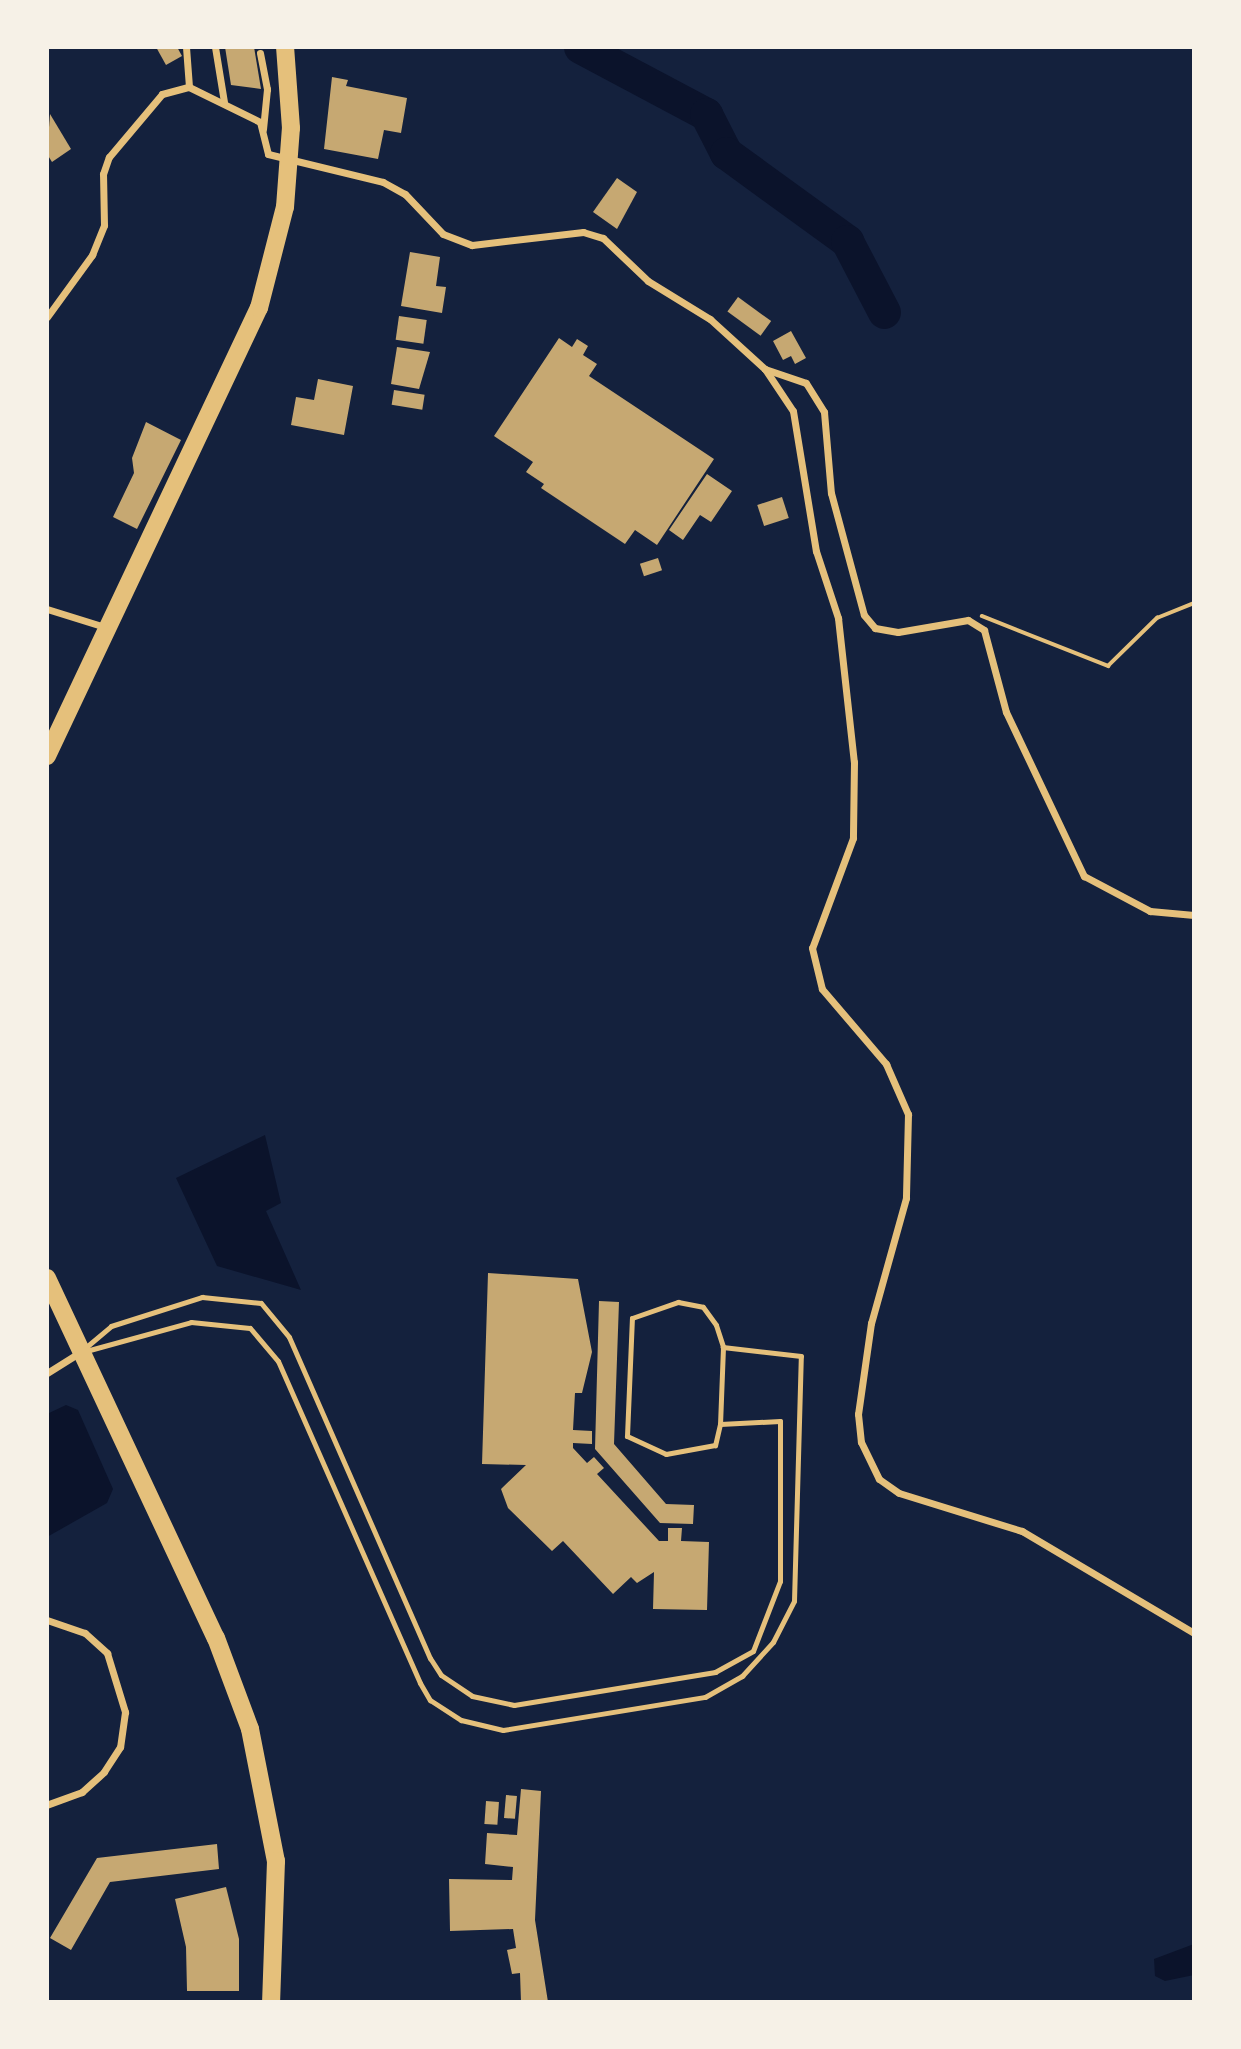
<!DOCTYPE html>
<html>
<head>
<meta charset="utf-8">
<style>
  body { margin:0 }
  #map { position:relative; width:1241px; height:2049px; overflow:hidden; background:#14213d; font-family:"Nunito Sans",sans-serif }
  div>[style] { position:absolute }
  .water>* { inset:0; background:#0b132b }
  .river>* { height:33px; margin:-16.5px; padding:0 16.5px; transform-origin:16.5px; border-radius:16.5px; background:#0b132b }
  .building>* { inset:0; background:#c6a872; transform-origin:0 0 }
  .path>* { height:3.5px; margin:-1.75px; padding:0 1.75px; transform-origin:1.75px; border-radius:1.75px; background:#e5c07b }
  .service>* { height:5px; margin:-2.5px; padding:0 2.5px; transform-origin:2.5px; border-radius:2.5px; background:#e5c07b }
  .minor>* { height:7px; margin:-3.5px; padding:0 3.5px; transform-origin:3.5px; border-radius:3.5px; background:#e5c07b }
  .trunk>* { height:18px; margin:-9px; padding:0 9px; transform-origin:9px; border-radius:9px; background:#e5c07b }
  span { translate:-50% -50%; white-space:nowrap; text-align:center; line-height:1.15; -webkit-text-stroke:5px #f6f1e7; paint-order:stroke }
  .frame { position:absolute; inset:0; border:49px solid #f6f1e7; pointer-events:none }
</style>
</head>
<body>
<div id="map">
  <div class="water">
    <div style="clip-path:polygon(265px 1135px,281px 1203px,266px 1211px,301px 1290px,217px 1266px,176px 1178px)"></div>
    <div style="clip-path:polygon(66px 1405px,78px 1410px,113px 1489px,107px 1503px,47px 1537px,47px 1414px)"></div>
    <div style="clip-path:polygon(1194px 1944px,1194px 1975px,1165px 1981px,1155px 1976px,1154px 1959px)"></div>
  </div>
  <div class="river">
    <div style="left:580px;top:47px;width:143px;rotate:28deg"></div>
    <div style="left:706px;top:114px;width:44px;rotate:62.9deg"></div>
    <div style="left:726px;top:153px;width:150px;rotate:36deg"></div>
    <div style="left:847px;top:241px;width:80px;rotate:62.5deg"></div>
  </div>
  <div class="building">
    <div style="clip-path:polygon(156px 47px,177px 47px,182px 56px,166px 65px)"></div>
    <div style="clip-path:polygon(225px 47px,254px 47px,261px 89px,231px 85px)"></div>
    <div style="clip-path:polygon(332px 77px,348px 80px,346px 86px,407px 98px,401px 133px,384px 130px,378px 159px,324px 149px)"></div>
    <div style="clip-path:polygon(50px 114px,71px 149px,52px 162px,47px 154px)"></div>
    <div style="clip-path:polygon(617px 178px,637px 192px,617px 229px,593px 212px)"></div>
    <div style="clip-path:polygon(410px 252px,440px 257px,436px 286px,446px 287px,442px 313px,401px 306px)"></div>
    <div style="left:738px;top:297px;width:41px;height:18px;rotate:36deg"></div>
    <div style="left:399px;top:316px;width:28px;height:24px;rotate:8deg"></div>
    <div style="clip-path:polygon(791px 331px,806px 358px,795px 364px,791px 356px,783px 360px,773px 341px)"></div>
    <div style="clip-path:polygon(559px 338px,572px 347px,577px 339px,588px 346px,583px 355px,597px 364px,589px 376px,714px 459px,657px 545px,635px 530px,625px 544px,541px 488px,544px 484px,526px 472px,533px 462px,494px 436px)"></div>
    <div style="clip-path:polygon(397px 347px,430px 352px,419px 389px,391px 384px)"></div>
    <div style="clip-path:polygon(318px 379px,353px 386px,344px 435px,291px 425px,296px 397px,314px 400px)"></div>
    <div style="left:394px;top:390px;width:31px;height:15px;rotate:9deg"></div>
    <div style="clip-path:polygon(146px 422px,181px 440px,137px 529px,113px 517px,134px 473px,132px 458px)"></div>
    <div style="clip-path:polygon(707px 474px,732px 491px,711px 522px,700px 515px,683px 540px,669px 530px)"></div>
    <div style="left:782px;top:497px;width:22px;height:26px;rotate:72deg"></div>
    <div style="left:658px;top:558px;width:13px;height:19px;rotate:72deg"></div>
    <div style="clip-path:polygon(488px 1273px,578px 1279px,592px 1352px,582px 1393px,575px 1393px,573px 1430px,592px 1431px,592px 1444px,573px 1443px,573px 1448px,587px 1463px,594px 1457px,604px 1468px,597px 1474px,659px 1541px,668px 1541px,668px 1528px,682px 1528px,681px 1541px,709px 1542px,707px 1610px,653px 1609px,654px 1572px,637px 1583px,631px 1577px,613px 1594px,563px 1541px,552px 1551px,508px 1508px,501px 1489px,526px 1465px,482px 1464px)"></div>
    <div style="clip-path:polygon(599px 1301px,619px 1302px,614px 1444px,666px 1504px,694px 1505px,693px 1524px,660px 1523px,595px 1449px)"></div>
    <div style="clip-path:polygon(521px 1789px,541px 1791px,535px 1920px,548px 2002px,521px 2002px,520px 1973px,512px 1974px,507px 1950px,516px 1948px,513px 1929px,450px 1931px,449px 1879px,512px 1880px,513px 1867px,485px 1864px,487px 1833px,517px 1835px)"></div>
    <div style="left:506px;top:1795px;width:11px;height:23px;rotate:5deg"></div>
    <div style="left:486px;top:1801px;width:13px;height:23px;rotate:4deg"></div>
    <div style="clip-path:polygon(217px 1844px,219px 1869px,110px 1882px,71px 1950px,50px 1938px,97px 1858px)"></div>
    <div style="clip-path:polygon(226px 1887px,239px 1939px,239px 1991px,187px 1991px,186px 1947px,175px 1899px)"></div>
  </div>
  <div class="path">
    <div style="left:982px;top:616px;width:136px;rotate:21.6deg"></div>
    <div style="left:1108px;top:666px;width:69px;rotate:-44.4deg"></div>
    <div style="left:1157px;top:618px;width:40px;rotate:-22deg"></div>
  </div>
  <div class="service">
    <div style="left:678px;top:1302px;width:25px;rotate:11deg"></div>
    <div style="left:703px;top:1307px;width:22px;rotate:54deg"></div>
    <div style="left:716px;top:1325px;width:23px;rotate:72deg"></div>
    <div style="left:723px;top:1347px;width:77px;rotate:92.2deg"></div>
    <div style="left:720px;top:1424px;width:22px;rotate:103deg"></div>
    <div style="left:715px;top:1445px;width:50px;rotate:169.6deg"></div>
    <div style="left:666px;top:1454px;width:43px;rotate:-155.2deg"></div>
    <div style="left:627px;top:1436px;width:118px;rotate:-87.6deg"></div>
    <div style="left:632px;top:1318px;width:49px;rotate:-19.2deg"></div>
    <div style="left:85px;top:1348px;width:34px;rotate:-40deg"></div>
    <div style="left:111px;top:1326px;width:96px;rotate:-17.7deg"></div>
    <div style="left:202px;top:1297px;width:59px;rotate:5.8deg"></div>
    <div style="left:261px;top:1303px;width:44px;rotate:50.5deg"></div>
    <div style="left:289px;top:1337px;width:351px;rotate:66.3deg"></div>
    <div style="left:430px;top:1658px;width:20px;rotate:57deg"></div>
    <div style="left:441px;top:1675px;width:37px;rotate:34deg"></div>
    <div style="left:472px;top:1696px;width:43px;rotate:12.1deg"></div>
    <div style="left:514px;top:1705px;width:204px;rotate:-9.3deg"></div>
    <div style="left:715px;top:1672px;width:43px;rotate:-28.9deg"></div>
    <div style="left:753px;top:1651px;width:75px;rotate:-68.9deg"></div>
    <div style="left:780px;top:1581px;width:160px;rotate:-90deg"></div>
    <div style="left:780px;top:1421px;width:60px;rotate:177.1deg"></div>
    <div style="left:86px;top:1351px;width:109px;rotate:-15.4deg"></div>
    <div style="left:191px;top:1322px;width:59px;rotate:5.8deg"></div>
    <div style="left:250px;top:1328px;width:43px;rotate:49.7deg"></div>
    <div style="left:278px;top:1361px;width:352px;rotate:66.2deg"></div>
    <div style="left:420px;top:1683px;width:20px;rotate:60deg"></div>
    <div style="left:430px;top:1700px;width:37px;rotate:33deg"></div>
    <div style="left:461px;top:1720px;width:43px;rotate:13.4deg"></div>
    <div style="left:503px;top:1730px;width:205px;rotate:-9.3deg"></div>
    <div style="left:705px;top:1697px;width:43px;rotate:-29.6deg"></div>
    <div style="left:742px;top:1676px;width:46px;rotate:-47.6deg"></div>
    <div style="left:773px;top:1642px;width:46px;rotate:-62.9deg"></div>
    <div style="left:794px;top:1601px;width:245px;rotate:-88.4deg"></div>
    <div style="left:801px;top:1356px;width:79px;rotate:-173.4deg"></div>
  </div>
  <div class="minor">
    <div style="left:186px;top:47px;width:40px;rotate:85.7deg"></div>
    <div style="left:215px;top:47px;width:56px;rotate:80.7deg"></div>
    <div style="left:260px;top:53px;width:37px;rotate:79deg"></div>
    <div style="left:267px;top:89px;width:40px;rotate:95.7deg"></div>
    <div style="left:47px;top:317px;width:77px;rotate:-54deg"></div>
    <div style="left:92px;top:255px;width:32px;rotate:-68deg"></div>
    <div style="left:104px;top:225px;width:51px;rotate:-91.1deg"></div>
    <div style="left:103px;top:174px;width:18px;rotate:-71deg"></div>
    <div style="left:109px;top:157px;width:82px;rotate:-49.9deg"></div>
    <div style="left:162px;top:94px;width:28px;rotate:-15deg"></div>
    <div style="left:189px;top:87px;width:79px;rotate:26.2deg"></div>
    <div style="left:260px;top:122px;width:33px;rotate:76deg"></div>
    <div style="left:268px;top:154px;width:118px;rotate:13.7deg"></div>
    <div style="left:383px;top:182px;width:25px;rotate:29deg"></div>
    <div style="left:405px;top:194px;width:55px;rotate:46.5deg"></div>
    <div style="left:443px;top:234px;width:31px;rotate:21deg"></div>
    <div style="left:472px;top:245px;width:112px;rotate:-6.7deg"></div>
    <div style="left:583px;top:232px;width:21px;rotate:17deg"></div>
    <div style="left:603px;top:238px;width:62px;rotate:43.7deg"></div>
    <div style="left:648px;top:281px;width:73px;rotate:31.5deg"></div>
    <div style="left:710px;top:319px;width:74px;rotate:42.3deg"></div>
    <div style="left:765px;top:369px;width:43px;rotate:18.9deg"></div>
    <div style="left:806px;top:383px;width:34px;rotate:58deg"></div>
    <div style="left:824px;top:412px;width:81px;rotate:85.1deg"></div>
    <div style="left:831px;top:493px;width:126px;rotate:74.9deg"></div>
    <div style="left:864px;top:615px;width:17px;rotate:50deg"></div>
    <div style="left:875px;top:628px;width:23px;rotate:10deg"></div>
    <div style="left:898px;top:632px;width:71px;rotate:-9.7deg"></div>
    <div style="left:968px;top:620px;width:19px;rotate:32deg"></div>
    <div style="left:984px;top:630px;width:85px;rotate:75deg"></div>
    <div style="left:1006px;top:712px;width:182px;rotate:64.6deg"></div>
    <div style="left:1084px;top:876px;width:75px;rotate:27.9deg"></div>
    <div style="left:1150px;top:911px;width:44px;rotate:5.2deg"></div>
    <div style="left:765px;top:369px;width:50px;rotate:56.3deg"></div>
    <div style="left:793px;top:411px;width:142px;rotate:80.7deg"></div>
    <div style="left:816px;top:551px;width:71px;rotate:71.8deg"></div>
    <div style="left:838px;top:618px;width:145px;rotate:83.7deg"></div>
    <div style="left:854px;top:762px;width:76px;rotate:90.8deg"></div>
    <div style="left:853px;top:838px;width:117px;rotate:110.4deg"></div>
    <div style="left:812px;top:948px;width:42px;rotate:76.3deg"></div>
    <div style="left:822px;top:989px;width:99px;rotate:49.5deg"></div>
    <div style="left:886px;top:1064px;width:55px;rotate:66.3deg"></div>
    <div style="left:908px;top:1114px;width:84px;rotate:91.4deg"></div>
    <div style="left:906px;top:1198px;width:130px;rotate:105.6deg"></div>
    <div style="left:871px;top:1323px;width:92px;rotate:98.1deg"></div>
    <div style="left:858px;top:1414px;width:28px;rotate:84deg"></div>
    <div style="left:861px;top:1442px;width:41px;rotate:64.1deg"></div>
    <div style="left:879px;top:1479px;width:24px;rotate:35deg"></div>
    <div style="left:899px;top:1493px;width:129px;rotate:17.2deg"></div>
    <div style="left:1022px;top:1531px;width:200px;rotate:30.7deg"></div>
    <div style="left:47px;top:609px;width:64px;rotate:17.3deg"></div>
    <div style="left:47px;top:1373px;width:39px;rotate:-32deg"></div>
    <div style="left:47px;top:1620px;width:40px;rotate:18.9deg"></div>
    <div style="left:85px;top:1633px;width:30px;rotate:42deg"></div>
    <div style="left:107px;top:1653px;width:62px;rotate:73deg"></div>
    <div style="left:125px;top:1712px;width:35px;rotate:98deg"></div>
    <div style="left:120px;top:1747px;width:30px;rotate:123deg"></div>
    <div style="left:104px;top:1772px;width:30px;rotate:138deg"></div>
    <div style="left:82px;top:1792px;width:37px;rotate:160deg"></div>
  </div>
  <div class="trunk">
    <div style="left:47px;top:756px;width:496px;rotate:-64.7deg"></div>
    <div style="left:259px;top:308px;width:104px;rotate:-75.6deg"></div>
    <div style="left:285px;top:207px;width:79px;rotate:-85.7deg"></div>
    <div style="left:291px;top:128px;width:81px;rotate:-94.2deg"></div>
    <div style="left:47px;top:1278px;width:398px;rotate:64.9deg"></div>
    <div style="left:216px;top:1638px;width:97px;rotate:69.5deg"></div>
    <div style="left:250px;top:1729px;width:135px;rotate:78.9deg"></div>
    <div style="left:276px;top:1861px;width:141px;rotate:92deg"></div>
  </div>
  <div class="frame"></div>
</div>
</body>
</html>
